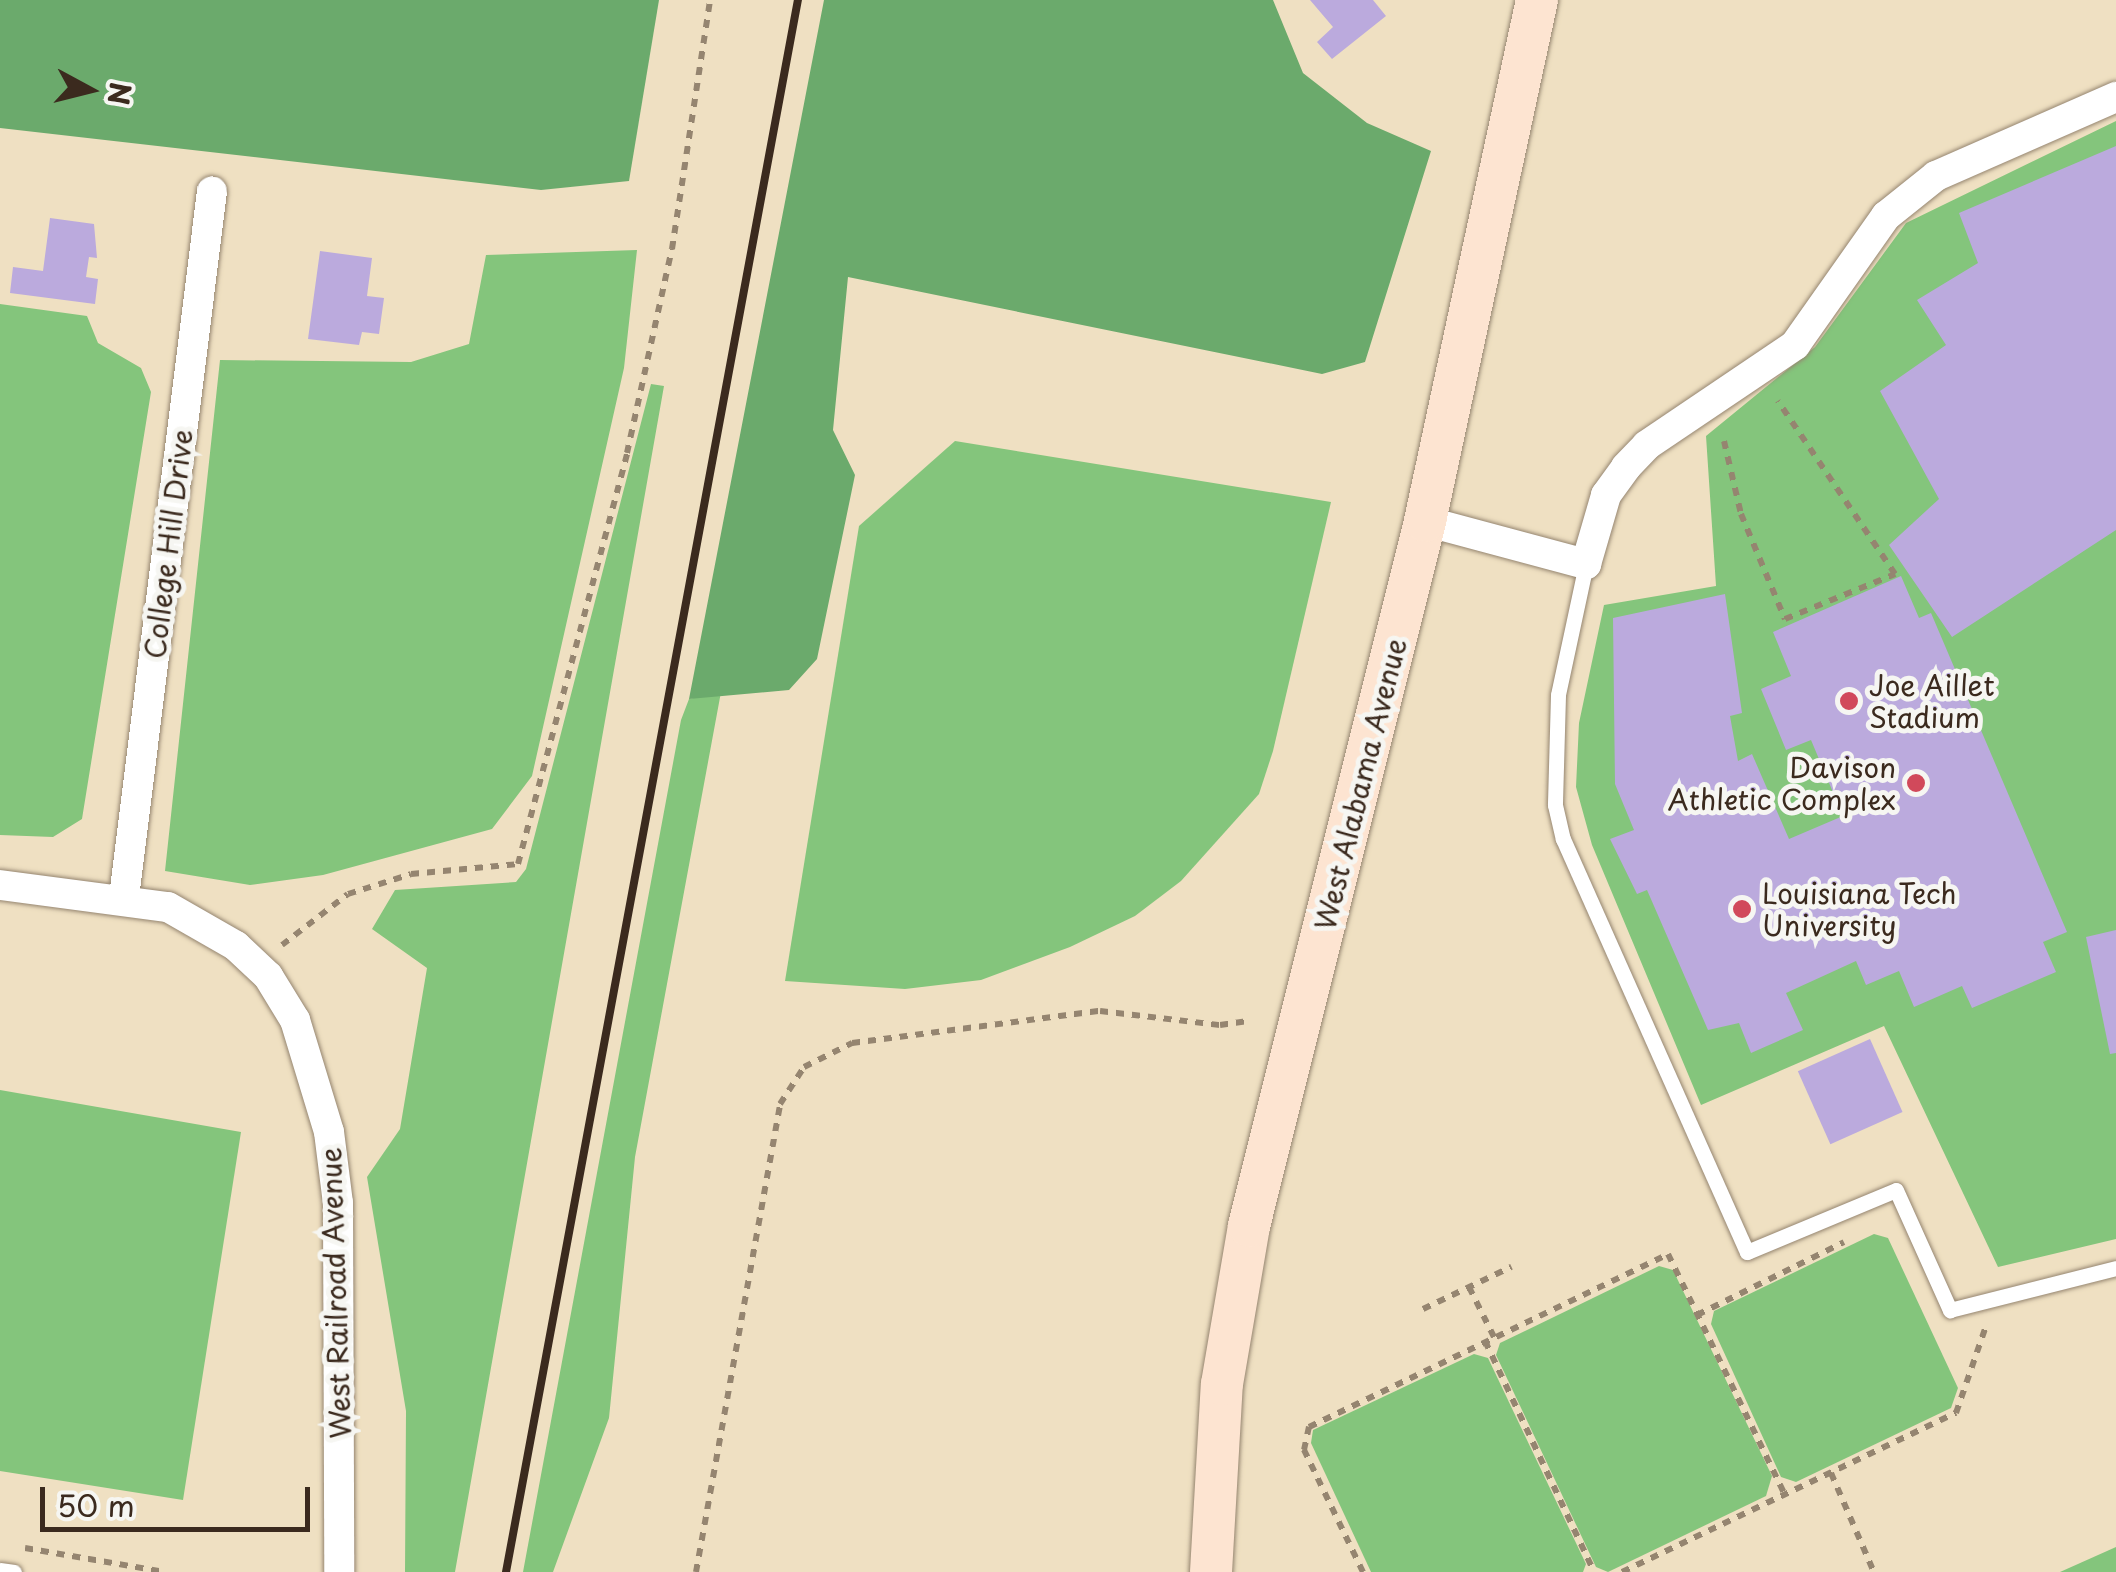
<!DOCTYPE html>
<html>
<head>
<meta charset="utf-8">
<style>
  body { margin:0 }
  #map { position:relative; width:2116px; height:1572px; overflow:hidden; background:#efe0c2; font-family:"Playpen Sans",sans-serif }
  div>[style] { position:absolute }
  .green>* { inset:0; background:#84c57c }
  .forest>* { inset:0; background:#6baa6c }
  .building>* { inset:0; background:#bad; transform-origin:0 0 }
  .path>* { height:6px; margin-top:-3px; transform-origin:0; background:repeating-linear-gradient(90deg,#958570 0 8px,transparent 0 16px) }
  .roads { filter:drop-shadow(0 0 2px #958570) drop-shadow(0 0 2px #958570) }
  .lane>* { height:15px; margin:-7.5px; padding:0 7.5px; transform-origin:7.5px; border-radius:7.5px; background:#fff }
  .street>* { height:30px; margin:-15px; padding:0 15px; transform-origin:15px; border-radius:15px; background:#fff }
  .secondary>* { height:42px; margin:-21px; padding:0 21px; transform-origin:21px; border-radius:21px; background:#fde4d1 }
  .rail>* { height:8px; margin:-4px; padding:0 4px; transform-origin:4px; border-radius:4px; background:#3b2a1e }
  .dots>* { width:28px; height:28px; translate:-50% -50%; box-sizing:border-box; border:5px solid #f6f6f2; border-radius:50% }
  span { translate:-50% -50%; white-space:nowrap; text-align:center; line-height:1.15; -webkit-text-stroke:10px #f6f6f2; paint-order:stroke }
  .street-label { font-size:28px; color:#3b2a1e }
  .poi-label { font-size:28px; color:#3b2a1e }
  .left { translate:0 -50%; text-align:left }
  .right { translate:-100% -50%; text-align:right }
  .north { position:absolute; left:40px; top:40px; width:100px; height:100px; -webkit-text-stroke:8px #f6f6f2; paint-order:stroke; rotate:97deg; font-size:28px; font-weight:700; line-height:40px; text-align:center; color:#3b2a1e }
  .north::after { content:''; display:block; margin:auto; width:35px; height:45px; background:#3b2a1e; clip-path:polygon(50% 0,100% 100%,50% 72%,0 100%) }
  .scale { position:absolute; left:40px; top:1487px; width:270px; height:45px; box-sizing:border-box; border:5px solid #3b2a1e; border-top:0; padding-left:12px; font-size:30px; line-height:35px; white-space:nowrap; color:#3b2a1e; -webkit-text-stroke:8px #f6f6f2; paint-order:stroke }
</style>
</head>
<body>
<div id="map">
  <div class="green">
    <div style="clip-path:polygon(2116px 121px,2116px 1239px,1998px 1267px,1884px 1026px,1701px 1105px,1592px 845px,1576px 787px,1579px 723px,1604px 605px,1716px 586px,1706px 436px,1815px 347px,1906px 223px)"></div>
    <div style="clip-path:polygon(637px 250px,624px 368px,532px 776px,492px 829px,323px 875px,250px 885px,165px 871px,220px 360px,411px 362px,469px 344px,486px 255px)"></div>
    <div style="clip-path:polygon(0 304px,87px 316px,98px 343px,141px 368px,151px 392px,82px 819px,53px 837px,0 835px)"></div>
    <div style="clip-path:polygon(651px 384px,664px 386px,455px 1572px,405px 1572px,406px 1411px,367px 1177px,400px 1129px,427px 968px,372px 929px,395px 890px,516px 882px,526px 869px)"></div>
    <div style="clip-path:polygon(955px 441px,1331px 502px,1273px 751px,1259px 794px,1181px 881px,1135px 916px,1070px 947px,981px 980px,905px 989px,785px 981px,859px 526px)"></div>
    <div style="clip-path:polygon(721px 692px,635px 1157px,609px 1418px,553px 1572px,523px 1572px,681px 720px,689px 699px)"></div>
    <div style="clip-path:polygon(0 1090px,241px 1132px,183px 1500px,0 1471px)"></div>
    <div style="clip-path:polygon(1874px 1234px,1888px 1238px,1958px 1388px,1951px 1408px,1796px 1482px,1781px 1477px,1711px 1324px,1714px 1311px)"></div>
    <div style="clip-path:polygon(1659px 1266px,1673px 1270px,1772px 1476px,1766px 1496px,1608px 1572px,1596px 1567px,1496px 1355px,1500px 1343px)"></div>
    <div style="clip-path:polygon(1474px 1354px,1488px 1358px,1586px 1564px,1583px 1572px,1371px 1572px,1311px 1443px,1313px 1430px)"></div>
    <div style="clip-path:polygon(2116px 1547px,2116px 1572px,2060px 1572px)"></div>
  </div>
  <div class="forest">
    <div style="clip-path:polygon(0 0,659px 0,629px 181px,541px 190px,0 128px)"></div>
    <div style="clip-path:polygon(824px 0,1273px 0,1303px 73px,1367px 123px,1431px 151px,1365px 362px,1322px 374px,848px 277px,833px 430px,855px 475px,817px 659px,789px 690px,689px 699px)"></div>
  </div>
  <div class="building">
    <div style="clip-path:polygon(1310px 0,1373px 0,1386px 16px,1332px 59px,1317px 42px,1333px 27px)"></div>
    <div style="clip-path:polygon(2116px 146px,2116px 530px,1952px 637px,1889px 545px,1939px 499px,1880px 391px,1946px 345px,1917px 300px,1978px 263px,1959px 213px)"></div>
    <div style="clip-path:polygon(50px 218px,94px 224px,97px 258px,89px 257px,86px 277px,98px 279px,95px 304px,10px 293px,13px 267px,43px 271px)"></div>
    <div style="clip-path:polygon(320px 251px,372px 258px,367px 296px,384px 298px,379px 334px,362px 332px,359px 345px,308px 339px)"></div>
    <div style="clip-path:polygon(1901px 576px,1919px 618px,1931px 613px,2067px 932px,2043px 942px,2056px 972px,1972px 1008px,1962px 986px,1914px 1007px,1899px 971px,1866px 985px,1856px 961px,1786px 993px,1803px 1030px,1751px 1053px,1739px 1023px,1708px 1030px,1647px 890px,1637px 894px,1610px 839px,1634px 830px,1615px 784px,1613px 618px,1725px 594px,1742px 713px,1730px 716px,1738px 761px,1752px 754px,1789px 839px,1843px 816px,1811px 740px,1786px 750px,1761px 689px,1791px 676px,1773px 632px)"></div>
    <div style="clip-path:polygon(2116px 930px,2116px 1053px,2110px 1054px,2086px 937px)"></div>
    <div style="left:1870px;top:1039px;width:80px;height:79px;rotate:66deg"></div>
  </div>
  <div class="path">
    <div style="left:1724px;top:441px;width:75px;rotate:76.9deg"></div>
    <div style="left:1741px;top:514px;width:114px;rotate:67.3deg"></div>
    <div style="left:1785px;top:619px;width:119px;rotate:-22.2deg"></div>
    <div style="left:1895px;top:574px;width:209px;rotate:-124.1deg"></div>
    <div style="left:282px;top:945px;width:83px;rotate:-37.7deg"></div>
    <div style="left:348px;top:894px;width:66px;rotate:-17.6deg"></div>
    <div style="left:411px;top:874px;width:107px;rotate:-5.3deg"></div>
    <div style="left:518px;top:864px;width:425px;rotate:-75.1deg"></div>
    <div style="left:627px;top:453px;width:209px;rotate:-77.6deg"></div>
    <div style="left:672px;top:249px;width:252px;rotate:-81.3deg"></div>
    <div style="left:1469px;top:1287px;width:56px;rotate:63.4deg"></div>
    <div style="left:1423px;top:1309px;width:98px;rotate:-25.5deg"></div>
    <div style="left:1697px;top:1315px;width:164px;rotate:-26.4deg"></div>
    <div style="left:1485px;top:1341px;width:255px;rotate:64.7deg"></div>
    <div style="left:1831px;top:1473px;width:106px;rotate:66.6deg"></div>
    <div style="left:25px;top:1548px;width:143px;rotate:9.7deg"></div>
    <div style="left:696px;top:1572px;width:475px;rotate:-79.8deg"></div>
    <div style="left:780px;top:1104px;width:44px;rotate:-57deg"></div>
    <div style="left:804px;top:1067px;width:54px;rotate:-26.6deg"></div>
    <div style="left:852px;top:1043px;width:250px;rotate:-7.4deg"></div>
    <div style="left:1100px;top:1011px;width:121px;rotate:6.7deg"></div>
    <div style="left:1220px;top:1025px;width:30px;rotate:-8deg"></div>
    <div style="left:1363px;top:1572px;width:136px;rotate:-115.8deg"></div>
    <div style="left:1304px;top:1450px;width:24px;rotate:-78deg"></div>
    <div style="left:1309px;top:1427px;width:399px;rotate:-25.7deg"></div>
    <div style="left:1668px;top:1254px;width:268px;rotate:64.1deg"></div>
    <div style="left:1622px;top:1572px;width:370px;rotate:-25.5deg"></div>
    <div style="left:1956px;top:1413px;width:95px;rotate:-71deg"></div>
  </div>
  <div class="roads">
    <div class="lane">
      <div style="left:1586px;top:564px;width:134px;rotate:102.1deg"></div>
      <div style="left:1558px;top:695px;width:110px;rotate:91.6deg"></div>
      <div style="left:1555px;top:805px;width:35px;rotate:77deg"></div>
      <div style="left:1563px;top:839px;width:452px;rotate:66deg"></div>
      <div style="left:1747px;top:1252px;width:161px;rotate:-22.6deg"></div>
      <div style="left:1896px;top:1190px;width:132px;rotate:65.8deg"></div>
      <div style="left:1950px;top:1310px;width:171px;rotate:-14.2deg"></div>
      <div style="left:0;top:1570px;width:14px;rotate:8deg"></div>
    </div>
    <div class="street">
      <div style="left:1425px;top:521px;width:167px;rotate:15deg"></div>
      <div style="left:1586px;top:564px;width:72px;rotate:-73.8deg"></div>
      <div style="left:1606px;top:495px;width:34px;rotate:-54deg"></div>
      <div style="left:1626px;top:467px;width:30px;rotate:-46deg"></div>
      <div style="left:1647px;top:445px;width:179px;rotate:-34deg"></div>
      <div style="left:1795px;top:345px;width:158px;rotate:-54.8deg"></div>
      <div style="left:1886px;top:216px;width:64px;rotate:-38.7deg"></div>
      <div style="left:1936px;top:176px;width:197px;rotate:-23.7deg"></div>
      <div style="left:0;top:885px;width:169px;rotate:7.5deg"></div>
      <div style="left:168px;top:907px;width:78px;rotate:29.8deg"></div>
      <div style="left:236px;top:946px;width:44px;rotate:43.2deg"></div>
      <div style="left:268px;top:976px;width:52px;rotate:58.5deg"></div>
      <div style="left:295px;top:1020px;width:117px;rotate:73.1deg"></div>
      <div style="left:329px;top:1132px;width:72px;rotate:82.8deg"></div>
      <div style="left:338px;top:1203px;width:369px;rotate:89.8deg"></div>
      <div style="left:124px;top:897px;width:711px;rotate:-82.89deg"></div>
    </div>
    <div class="secondary">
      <div style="left:1211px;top:1572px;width:188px;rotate:-86.7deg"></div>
      <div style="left:1222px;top:1384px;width:160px;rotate:-80.3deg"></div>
      <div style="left:1249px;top:1226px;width:727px;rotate:-75.98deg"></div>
      <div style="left:1425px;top:521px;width:533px;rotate:-77.87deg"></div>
    </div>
  </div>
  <div class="rail">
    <div style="left:506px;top:1572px;width:1599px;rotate:-79.48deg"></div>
  </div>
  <div class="dots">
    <div style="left:1849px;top:701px;background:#d1495b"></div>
    <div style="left:1916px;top:783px;background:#d1495b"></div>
    <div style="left:1742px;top:909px;background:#d1495b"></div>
  </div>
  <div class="street-label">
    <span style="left:168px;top:544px;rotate:-83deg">College Hill Drive</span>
    <span style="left:1360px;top:784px;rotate:-76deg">West Alabama Avenue</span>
    <span style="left:335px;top:1293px;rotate:-92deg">West Railroad Avenue</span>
  </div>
  <div class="poi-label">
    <span class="left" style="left:1869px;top:701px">Joe Aillet<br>Stadium</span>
    <span class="right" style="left:1896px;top:783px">Davison<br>Athletic Complex</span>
    <span class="left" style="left:1762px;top:909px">Louisiana Tech<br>University</span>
  </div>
  <div class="north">N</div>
  <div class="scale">50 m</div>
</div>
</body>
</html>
